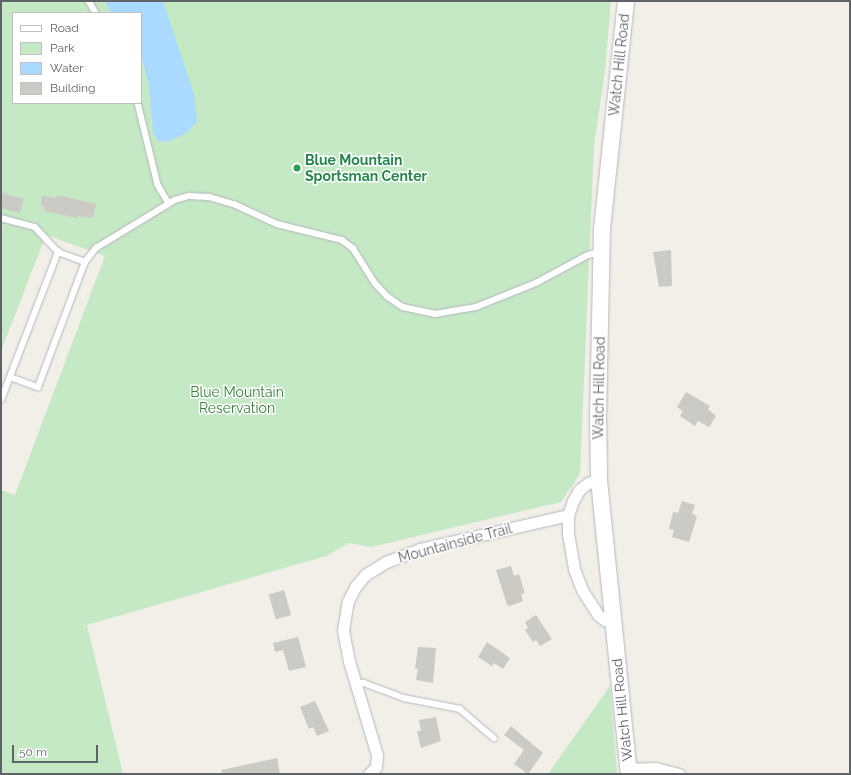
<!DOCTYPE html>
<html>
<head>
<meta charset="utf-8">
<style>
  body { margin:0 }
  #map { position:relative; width:851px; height:775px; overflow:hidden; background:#f1efe8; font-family:Raleway,sans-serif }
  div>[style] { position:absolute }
  .green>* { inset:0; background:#c5e8c5 }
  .water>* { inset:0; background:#aadaff }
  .building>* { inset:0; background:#cccac5; transform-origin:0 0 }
  .roads { filter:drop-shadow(0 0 1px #b5b8bc) drop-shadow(0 0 1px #b5b8bc) }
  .lane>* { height:5.5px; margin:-2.75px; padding:0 2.75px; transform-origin:2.75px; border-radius:2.75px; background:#fff }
  .street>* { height:11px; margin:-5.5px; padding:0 5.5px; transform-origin:5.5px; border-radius:5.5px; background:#fff }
  .secondary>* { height:16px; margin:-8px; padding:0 8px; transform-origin:8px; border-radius:8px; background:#fff }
  .dots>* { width:11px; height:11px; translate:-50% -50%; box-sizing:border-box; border:2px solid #fff; border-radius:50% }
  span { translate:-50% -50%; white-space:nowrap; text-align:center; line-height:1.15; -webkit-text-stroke:3px #fff; paint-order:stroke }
  .street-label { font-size:14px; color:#5f6368 }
  .leisure-label { font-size:14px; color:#27864d; font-weight:700 }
  .left { translate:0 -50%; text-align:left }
  .park-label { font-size:14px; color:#348238 }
  .frame { position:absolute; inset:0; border:2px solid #5f6368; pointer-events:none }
  .legend { position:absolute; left:12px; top:12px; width:130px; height:92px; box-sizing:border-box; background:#fff; border:1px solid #bfc1c3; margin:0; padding:5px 7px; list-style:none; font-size:12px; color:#5f6368 }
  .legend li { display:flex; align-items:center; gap:8px; height:20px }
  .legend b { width:20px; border:1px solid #bfc1c3 }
  .scale { position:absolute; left:12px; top:745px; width:86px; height:18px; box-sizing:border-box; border:2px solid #5f6368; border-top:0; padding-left:5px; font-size:12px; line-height:14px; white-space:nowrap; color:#5f6368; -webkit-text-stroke:3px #fff; paint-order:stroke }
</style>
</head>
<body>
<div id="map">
  <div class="green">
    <div style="clip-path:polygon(evenodd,1px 1px,611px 1px,605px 71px,594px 145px,580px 474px,561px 502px,371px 547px,349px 543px,326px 556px,87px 625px,123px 774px,1px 774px,1px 490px,15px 495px,105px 256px,46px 235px,1px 351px,1px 1px,13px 13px,141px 13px,141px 103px,13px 103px,13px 13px)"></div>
    <div style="clip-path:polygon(610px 686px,617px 774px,548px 774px)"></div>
  </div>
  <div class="water">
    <div style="clip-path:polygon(105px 1px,163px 1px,194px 94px,197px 122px,185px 134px,169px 141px,159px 142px,153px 133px,149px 86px,141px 54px,141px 13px,111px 13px)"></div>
  </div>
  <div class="building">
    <div style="clip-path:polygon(1px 193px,24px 199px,20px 213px,1px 208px)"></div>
    <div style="clip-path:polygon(57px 195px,96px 204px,93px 218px,78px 216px,77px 218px,44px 211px,45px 207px,41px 206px,42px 196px,56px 198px)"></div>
    <div style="clip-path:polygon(671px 250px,672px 286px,659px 287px,653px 252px)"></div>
    <div style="clip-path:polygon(686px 392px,710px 406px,708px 409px,716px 416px,709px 427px,698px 421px,695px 426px,680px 416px,683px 411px,677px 407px)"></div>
    <div style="clip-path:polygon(682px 501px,695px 505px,692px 514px,697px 516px,689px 542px,672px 537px,674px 530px,669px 529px,673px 512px,678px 513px)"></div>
    <div style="clip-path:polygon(511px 566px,514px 576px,519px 574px,525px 593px,521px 594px,523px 601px,510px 606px,507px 605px,496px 570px)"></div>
    <div style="left:284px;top:590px;width:26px;height:16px;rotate:74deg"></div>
    <div style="clip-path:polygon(536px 615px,552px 639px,540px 646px,536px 640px,533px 642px,525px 630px,528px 628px,525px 622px)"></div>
    <div style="clip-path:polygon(298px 637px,306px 667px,289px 671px,283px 650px,275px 652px,273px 643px)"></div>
    <div style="clip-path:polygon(487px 642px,510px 658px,503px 669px,494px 663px,492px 666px,478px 657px)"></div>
    <div style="clip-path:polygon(418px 647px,436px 648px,433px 683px,416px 680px,418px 669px,415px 669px)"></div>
    <div style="clip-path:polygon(315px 701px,329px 731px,317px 736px,313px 727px,309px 729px,300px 707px)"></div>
    <div style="clip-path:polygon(436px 717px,441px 741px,421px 748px,417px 731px,421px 731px,419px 720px)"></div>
    <div style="clip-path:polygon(511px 726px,543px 753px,528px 774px,514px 764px,524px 750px,504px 735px)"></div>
    <div style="clip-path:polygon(277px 758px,280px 774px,222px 774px,221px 770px)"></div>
  </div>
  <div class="roads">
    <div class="lane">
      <div style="left:89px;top:1px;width:14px;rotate:60deg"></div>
      <div style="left:138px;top:103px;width:84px;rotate:76.3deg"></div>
      <div style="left:158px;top:185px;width:21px;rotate:59deg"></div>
      <div style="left:1px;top:218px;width:35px;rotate:15deg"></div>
      <div style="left:35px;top:227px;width:34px;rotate:47deg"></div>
      <div style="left:10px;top:377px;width:30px;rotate:20deg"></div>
      <div style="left:38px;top:387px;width:134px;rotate:-69.4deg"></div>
      <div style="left:1px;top:400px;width:159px;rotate:-68.9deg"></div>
      <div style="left:58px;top:252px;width:29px;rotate:20deg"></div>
      <div style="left:85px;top:262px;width:18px;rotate:-52deg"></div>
      <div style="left:96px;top:248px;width:92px;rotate:-31.3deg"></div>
      <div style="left:175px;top:200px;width:15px;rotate:-16deg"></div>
      <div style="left:189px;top:196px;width:20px;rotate:3deg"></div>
      <div style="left:209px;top:197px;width:26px;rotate:16deg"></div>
      <div style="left:234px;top:204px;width:47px;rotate:24.9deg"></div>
      <div style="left:277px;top:224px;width:67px;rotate:13.8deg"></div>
      <div style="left:342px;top:240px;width:14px;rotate:36deg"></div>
      <div style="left:353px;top:248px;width:41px;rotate:57.8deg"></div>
      <div style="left:375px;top:283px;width:18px;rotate:47deg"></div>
      <div style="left:387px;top:296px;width:19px;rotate:35deg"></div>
      <div style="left:403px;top:307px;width:33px;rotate:12deg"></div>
      <div style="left:435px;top:314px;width:42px;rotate:-9.7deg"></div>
      <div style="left:476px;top:307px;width:65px;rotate:-21.8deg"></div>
      <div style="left:536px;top:283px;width:59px;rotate:-28.3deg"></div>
      <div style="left:588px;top:255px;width:12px;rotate:-14deg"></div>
      <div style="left:356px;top:683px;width:8px"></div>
      <div style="left:364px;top:683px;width:43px;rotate:20.6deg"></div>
      <div style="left:404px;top:698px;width:57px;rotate:11.1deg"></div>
      <div style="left:460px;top:709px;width:45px;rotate:40.5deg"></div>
    </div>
    <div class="street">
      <div style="left:599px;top:480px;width:11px;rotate:165deg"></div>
      <div style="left:588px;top:483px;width:11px;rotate:142deg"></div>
      <div style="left:579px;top:490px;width:13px;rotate:119deg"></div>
      <div style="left:573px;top:501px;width:15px;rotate:110deg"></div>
      <div style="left:568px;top:515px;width:19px;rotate:90deg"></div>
      <div style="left:568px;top:534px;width:36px;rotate:80deg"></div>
      <div style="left:574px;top:569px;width:22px;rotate:69deg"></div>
      <div style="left:582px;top:590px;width:30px;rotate:57deg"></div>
      <div style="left:598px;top:615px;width:9px;rotate:36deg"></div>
      <div style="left:605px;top:620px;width:7px;rotate:8deg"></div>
      <div style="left:628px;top:769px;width:27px;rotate:-2deg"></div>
      <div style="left:655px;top:768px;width:25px;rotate:14deg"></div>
      <div style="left:369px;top:774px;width:10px;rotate:-45deg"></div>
      <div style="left:376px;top:767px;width:12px;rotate:-85deg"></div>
      <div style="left:377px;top:755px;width:98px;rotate:-106.6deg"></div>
      <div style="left:349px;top:661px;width:31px;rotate:-101deg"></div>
      <div style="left:343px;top:631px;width:30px;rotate:-81deg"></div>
      <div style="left:348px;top:601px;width:16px;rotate:-63deg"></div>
      <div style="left:355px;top:587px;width:16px;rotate:-50deg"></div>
      <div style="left:365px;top:575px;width:25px;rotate:-32deg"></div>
      <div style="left:386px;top:562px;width:36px;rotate:-21deg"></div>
      <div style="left:420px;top:549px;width:152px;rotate:-12.9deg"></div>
    </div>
    <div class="secondary">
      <div style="left:626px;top:1px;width:228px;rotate:96deg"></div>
      <div style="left:602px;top:228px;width:186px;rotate:91.2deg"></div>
      <div style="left:598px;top:414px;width:66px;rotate:89.1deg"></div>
      <div style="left:599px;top:480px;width:296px;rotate:84.2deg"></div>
    </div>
  </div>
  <div class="dots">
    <div style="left:297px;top:168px;background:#2e9e5b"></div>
  </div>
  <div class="street-label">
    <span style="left:619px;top:65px;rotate:-84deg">Watch Hill Road</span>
    <span style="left:599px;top:388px;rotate:-89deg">Watch Hill Road</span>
    <span style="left:455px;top:543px;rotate:-15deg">Mountainside Trail</span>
    <span style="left:622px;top:710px;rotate:-96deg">Watch Hill Road</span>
  </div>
  <div class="leisure-label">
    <span class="left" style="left:305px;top:168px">Blue Mountain<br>Sportsman Center</span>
  </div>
  <div class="park-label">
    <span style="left:237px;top:400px">Blue Mountain<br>Reservation</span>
  </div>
  <div class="frame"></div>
  <ul class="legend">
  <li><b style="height:5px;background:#fff"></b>Road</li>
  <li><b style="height:11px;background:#c5e8c5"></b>Park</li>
  <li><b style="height:11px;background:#aadaff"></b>Water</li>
  <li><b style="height:11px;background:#cccac5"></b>Building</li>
  </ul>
  <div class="scale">50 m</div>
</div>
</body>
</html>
